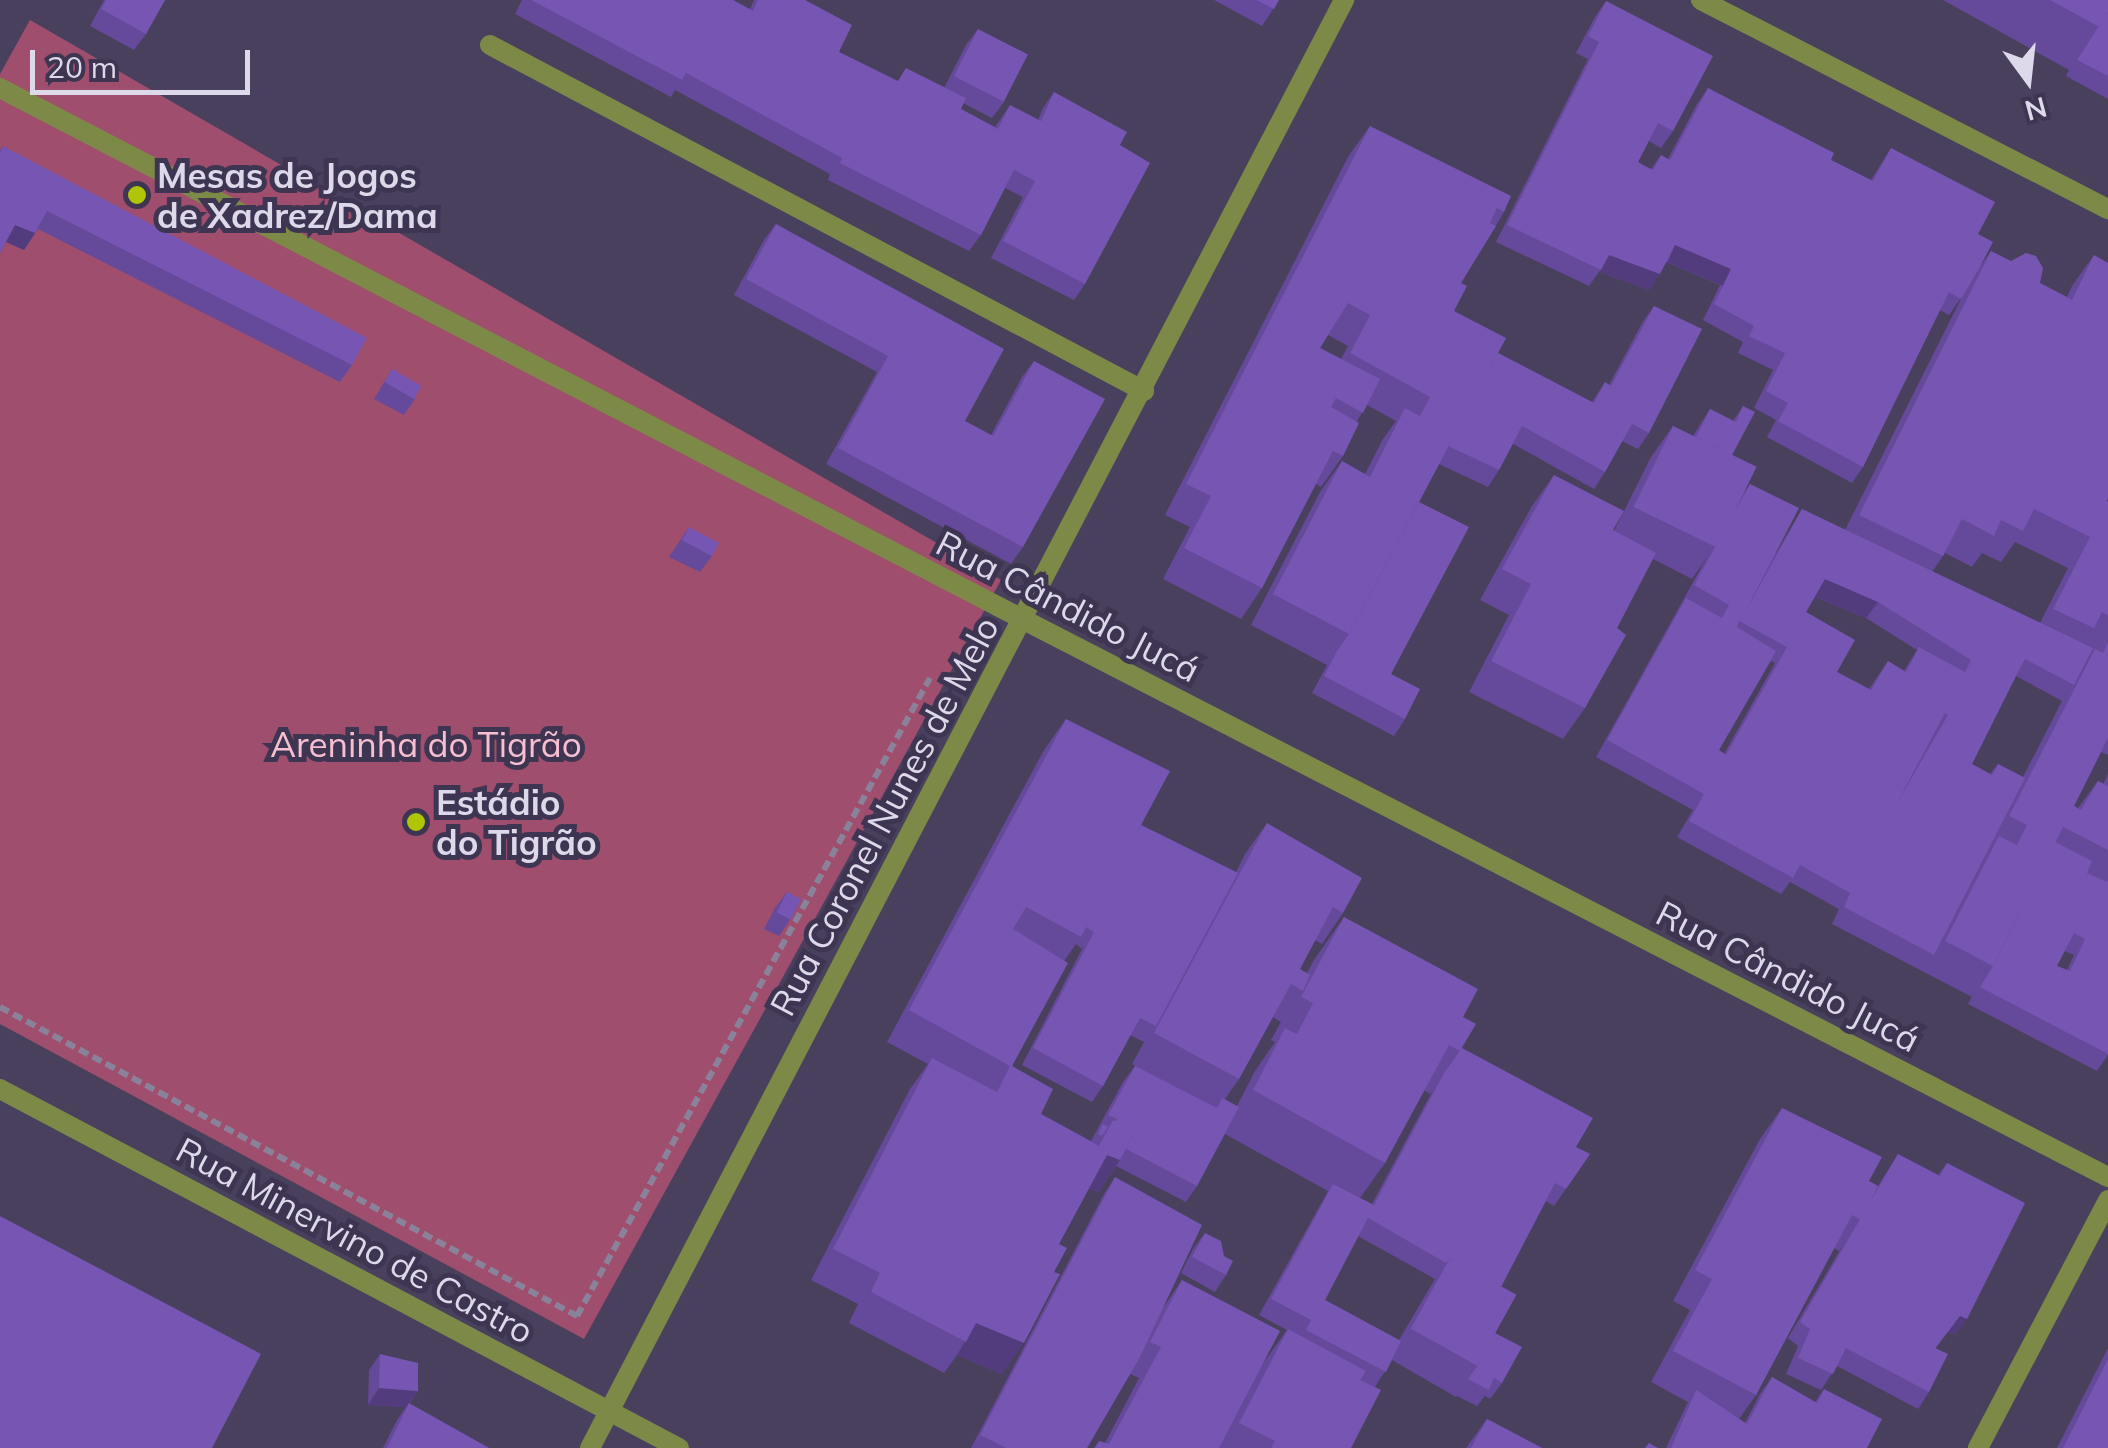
<!DOCTYPE html>
<html>
<head>
<meta charset="utf-8">
<style>
  body { margin:0 }
  #map { position:relative; width:2108px; height:1448px; overflow:hidden; background:#49405d; font-family:Mulish,sans-serif }
  div>[style] { position:absolute }
  .green>* { inset:0; background:#9f4e6d }
  .path>* { height:6px; margin-top:-3px; transform-origin:0; background:repeating-linear-gradient(90deg,#89829a 0 10px,transparent 0 15px) }
  .service>* { height:20px; margin:-10px; padding:0 10px; transform-origin:10px; border-radius:10px; background:#7d8947 }
  .pedestrian>* { height:20px; margin:-10px; padding:0 10px; transform-origin:10px; border-radius:10px; background:#7d8947 }
  .minor>* { height:20px; margin:-10px; padding:0 10px; transform-origin:10px; border-radius:10px; background:#7d8947 }
  .tertiary>* { height:20px; margin:-10px; padding:0 10px; transform-origin:10px; border-radius:10px; background:#7d8947 }
  .wall>* { inset:0; background:#65499a }
  .shaded-wall>* { inset:0; background:#533c7d; transform-origin:0 0 }
  .building>* { inset:0; background:#7655b3; transform-origin:0 0 }
  .dots>* { width:28px; height:28px; translate:-50% -50%; box-sizing:border-box; border:5px solid #3e3552; border-radius:50% }
  span { translate:-50% -50%; white-space:nowrap; text-align:center; line-height:1.15; -webkit-text-stroke:10px #3e3552; paint-order:stroke }
  .poi-label { font-size:35px; color:#ddd8ea; font-weight:700 }
  .left { translate:0 -50%; text-align:left }
  .street-label { font-size:35px; color:#ddd8ea }
  .park-label { font-size:35px; color:#f8bfd1 }
  .north { position:absolute; left:1978px; top:30px; width:100px; height:100px; -webkit-text-stroke:8px #3e3552; paint-order:stroke; rotate:165deg; font-size:28px; font-weight:700; line-height:40px; text-align:center; color:#ddd8ea }
  .north::after { content:''; display:block; margin:auto; width:35px; height:45px; background:#ddd8ea; clip-path:polygon(50% 0,100% 100%,50% 72%,0 100%) }
  .scale { position:absolute; left:30px; top:50px; width:220px; height:45px; box-sizing:border-box; border:5px solid #ddd8ea; border-top:0; padding-left:12px; font-size:30px; line-height:35px; white-space:nowrap; color:#ddd8ea; -webkit-text-stroke:8px #3e3552; paint-order:stroke }
</style>
</head>
<body>
<div id="map">
  <div class="green">
    <div style="clip-path:polygon(30px 20px,1001px 580px,584px 1339px,0 1024px,0 74px)"></div>
  </div>
  <div class="path">
    <div style="left:0;top:1007px;width:655px;rotate:28.17deg"></div>
    <div style="left:577px;top:1316px;width:729px;rotate:-61.04deg"></div>
  </div>
  <div class="service">
    <div style="left:490px;top:45px;width:740px;rotate:27.88deg"></div>
  </div>
  <div class="pedestrian">
    <div style="left:0;top:88px;width:1154px;rotate:27.45deg"></div>
  </div>
  <div class="minor">
    <div style="left:1024px;top:620px;width:1219px;rotate:27.2deg"></div>
    <div style="left:0;top:1089px;width:768px;rotate:27.87deg"></div>
    <div style="left:590px;top:1448px;width:1633px;rotate:-62.49deg"></div>
    <div style="left:1978px;top:1448px;width:280px;rotate:-62.3deg"></div>
  </div>
  <div class="tertiary">
    <div style="left:1701px;top:0;width:458px;rotate:27.2deg"></div>
  </div>
  <div class="wall">
    <div style="clip-path:polygon(104px 0,165px 0,146px 34px,134px 50px,90px 26px)"></div>
    <div style="clip-path:polygon(522px 0,733px 0,750px 9px,754px 0,805px 0,839px 52px,897px 81px,944px 88px,966px 45px,978px 29px,1004px 102px,992px 118px,963px 103px,961px 109px,995px 127px,1010px 105px,1038px 120px,1043px 108px,1054px 92px,1120px 145px,1085px 284px,1074px 300px,991px 258px,1023px 197px,1005px 188px,981px 235px,969px 251px,828px 180px,830px 174px,675px 90px,671px 97px,515px 14px)"></div>
    <div style="clip-path:polygon(1214px 0,1279px 0,1262px 26px)"></div>
    <div style="clip-path:polygon(1943px 0,2108px 0,2108px 99px,2066px 76px,2069px 70px)"></div>
    <div style="clip-path:polygon(evenodd,1606px 1px,1673px 131px,1661px 148px,1649px 141px,1638px 162px,1651px 169px,1661px 155px,1668px 159px,1697px 104px,1708px 88px,1831px 160px,1871px 180px,1891px 148px,1978px 234px,1981px 265px,1991px 251px,2040px 283px,2067px 297px,2072px 286px,2094px 255px,2107px 501px,2108px 502px,2108px 755px,2101px 752px,2074px 806px,2078px 808px,2098px 781px,2103px 784px,2108px 774px,2108px 1055px,2097px 1071px,1968px 1004px,1973px 994px,1972px 997px,1832px 924px,1839px 909px,1790px 882px,1781px 894px,1677px 837px,1693px 810px,1596px 757px,1707px 557px,1692px 579px,1653px 559px,1617px 628px,1585px 708px,1563px 739px,1469px 692px,1509px 615px,1480px 600px,1532px 506px,1554px 475px,1614px 531px,1651px 457px,1673px 426px,1693px 436px,1710px 409px,1733px 421px,1743px 406px,1732px 455px,1738px 501px,1750px 484px,1776px 553px,1802px 509px,1845px 530px,1963px 295px,1949px 315px,1940px 310px,1863px 467px,1852px 483px,1767px 437px,1776px 420px,1754px 408px,1773px 370px,1738px 353px,1743px 342px,1703px 320px,1720px 285px,1666px 262px,1649px 290px,1599px 272px,1589px 286px,1496px 242px,1588px 59px,1576px 53px,1595px 17px,1606px 1px,2015px 542px,2068px 568px,2040px 623px,1932px 572px,1945px 553px,1972px 567px,1982px 553px,2001px 562px,2015px 542px,1606px 1px,1815px 597px,1866px 618px,1917px 650px,1904px 671px,1888px 661px,1869px 689px,1837px 672px,1806px 612px,1815px 597px,1606px 1px,1771px 661px,1775px 663px,1724px 754px,1719px 750px,1771px 661px,1606px 1px,2016px 676px,2062px 701px,2023px 777px,1998px 764px,1990px 774px,1972px 764px,2016px 676px,1606px 1px,2064px 951px,2074px 955px,2067px 970px,2057px 966px,2064px 951px)"></div>
    <div style="clip-path:polygon(evenodd,1370px 126px,1504px 212px,1461px 283px,1454px 311px,1498px 353px,1592px 402px,1605px 382px,1609px 385px,1642px 323px,1654px 306px,1649px 433px,1638px 449px,1622px 441px,1605px 472px,1594px 489px,1513px 444px,1499px 470px,1488px 487px,1439px 464px,1419px 502px,1391px 674px,1405px 719px,1394px 736px,1312px 693px,1327px 665px,1251px 625px,1320px 492px,1342px 461px,1365px 474px,1383px 439px,1396px 421px,1367px 405px,1357px 421px,1343px 456px,1321px 487px,1316px 484px,1262px 588px,1241px 619px,1163px 579px,1190px 527px,1165px 515px,1348px 157px,1370px 126px,1328px 335px,1348px 346px,1341px 359px,1320px 348px,1328px 335px)"></div>
    <div style="clip-path:polygon(3px 146px,352px 365px,340px 382px,38px 229px,24px 250px,6px 242px,0 253px,0 150px)"></div>
    <div style="clip-path:polygon(776px 224px,965px 421px,991px 435px,1022px 377px,1034px 361px,1023px 547px,1011px 564px,826px 464px,877px 372px,734px 295px,764px 240px)"></div>
    <div style="clip-path:polygon(392px 369px,415px 399px,404px 415px,374px 399px)"></div>
    <div style="clip-path:polygon(689px 527px,712px 556px,700px 572px,669px 557px)"></div>
    <div style="clip-path:polygon(evenodd,1066px 719px,1141px 825px,1236px 872px,1245px 854px,1267px 823px,1343px 913px,1322px 944px,1315px 940px,1300px 969px,1307px 973px,1314px 960px,1344px 917px,1463px 1017px,1462px 1048px,1576px 1147px,1590px 1154px,1554px 1206px,1546px 1201px,1501px 1287px,1495px 1333px,1502px 1383px,1490px 1399px,1485px 1396px,1477px 1406px,1457px 1396px,1456px 1397px,1392px 1360px,1375px 1387px,1351px 1448px,1094px 1448px,1099px 1441px,1105px 1443px,1139px 1378px,1130px 1374px,1087px 1448px,971px 1448px,1104px 1194px,1115px 1177px,1163px 1308px,1182px 1280px,1262px 1365px,1287px 1330px,1259px 1315px,1328px 1191px,1225px 1134px,1197px 1186px,1186px 1202px,1116px 1166px,1098px 1192px,1089px 1188px,1059px 1244px,1002px 1374px,957px 1355px,944px 1373px,849px 1323px,858px 1304px,811px 1280px,910px 1089px,928px 1064px,887px 1042px,1044px 750px,1066px 719px,1076px 944px,1082px 949px,1022px 1065px,1092px 1102px,1103px 1086px,1130px 1035px,1144px 1042px,1132px 1064px,1137px 1067px,1135px 1066px,1123px 1082px,1091px 1141px,1041px 1114px,1012px 1066px,1064px 961px,1076px 944px,1066px 719px,1273px 1017px,1281px 1022px,1271px 1040px,1275px 1042px,1255px 1071px,1237px 1106px,1225px 1099px,1239px 1079px,1273px 1017px,1066px 719px,1424px 1090px,1430px 1094px,1433px 1090px,1372px 1204px,1360px 1198px,1385px 1163px,1424px 1090px,1066px 719px,1358px 1236px,1435px 1279px,1399px 1340px,1325px 1300px,1358px 1236px)"></div>
    <div style="clip-path:polygon(787px 892px,790px 920px,779px 936px,764px 929px,775px 908px)"></div>
    <div style="clip-path:polygon(1782px 1108px,1869px 1181px,1878px 1186px,1898px 1154px,1938px 1175px,1947px 1163px,1955px 1335px,1948px 1332px,1936px 1348px,1929px 1392px,1918px 1409px,1837px 1366px,1821px 1390px,1786px 1374px,1798px 1346px,1788px 1338px,1842px 1247px,1839px 1251px,1834px 1248px,1756px 1395px,1739px 1419px,1745px 1423px,1760px 1394px,1772px 1377px,1815px 1402px,1824px 1389px,1867px 1448px,1666px 1448px,1688px 1402px,1651px 1382px,1690px 1310px,1673px 1301px,1760px 1139px)"></div>
    <div style="clip-path:polygon(1205px 1233px,1226px 1275px,1215px 1292px,1181px 1273px,1193px 1249px)"></div>
    <div style="clip-path:polygon(2108px 1348px,2108px 1448px,2057px 1448px)"></div>
    <div style="clip-path:polygon(380px 1354px,418px 1391px,409px 1404px,489px 1448px,383px 1448px,397px 1420px,406px 1407px,368px 1405px,369px 1370px)"></div>
    <div style="clip-path:polygon(1487px 1419px,1542px 1448px,1466px 1448px)"></div>
  </div>
  <div class="shaded-wall">
    <div style="clip-path:polygon(15px 225px,35px 233px,24px 250px,4px 241px)"></div>
    <div style="left:1675px;top:245px;width:61px;height:19px;rotate:23deg"></div>
    <div style="clip-path:polygon(1609px 255px,1660px 274px,1649px 290px,1599px 272px)"></div>
    <div style="clip-path:polygon(1825px 579px,1878px 602px,1866px 618px,1813px 596px)"></div>
    <div style="clip-path:polygon(1107px 1155px,1120px 1160px,1098px 1192px,1085px 1186px)"></div>
    <div style="clip-path:polygon(1960px 1316px,1967px 1319px,1955px 1335px,1948px 1332px,1924px 1364px)"></div>
    <div style="clip-path:polygon(976px 1323px,1024px 1343px,1002px 1374px,957px 1355px)"></div>
    <div style="clip-path:polygon(379px 1388px,418px 1391px,406px 1407px,368px 1405px)"></div>
  </div>
  <div class="building">
    <div style="clip-path:polygon(106px 0,165px 0,146px 34px,101px 9px)"></div>
    <div style="clip-path:polygon(531px 0,733px 0,753px 11px,758px 0,805px 0,852px 25px,839px 52px,898px 81px,906px 68px,966px 98px,961px 109px,998px 129px,1010px 105px,1041px 121px,1054px 92px,1127px 132px,1120px 145px,1150px 163px,1085px 284px,1003px 241px,1035px 181px,1014px 170px,981px 235px,840px 163px,842px 158px,686px 73px,682px 80px)"></div>
    <div style="clip-path:polygon(1256px 0,1279px 0,1274px 9px)"></div>
    <div style="clip-path:polygon(2050px 0,2108px 0,2108px 12px,2099px 27px)"></div>
    <div style="clip-path:polygon(1606px 1px,1713px 56px,1673px 131px,1658px 123px,1638px 162px,1644px 166px,1653px 170px,1661px 155px,1670px 160px,1708px 88px,1834px 153px,1831px 160px,1873px 181px,1891px 148px,1995px 202px,1978px 234px,1993px 242px,1981px 265px,1961px 299px,1949px 292px,1863px 467px,1778px 421px,1788px 403px,1766px 391px,1785px 353px,1749px 336px,1754px 326px,1714px 304px,1731px 269px,1675px 245px,1660px 274px,1609px 255px,1601px 270px,1507px 225px,1599px 42px,1588px 36px)"></div>
    <div style="clip-path:polygon(2108px 12px,2108px 76px,2077px 60px)"></div>
    <div style="left:978px;top:29px;width:56px;height:53px;rotate:27deg"></div>
    <div style="clip-path:polygon(1370px 126px,1511px 196px,1504px 212px,1497px 208px,1490px 223px,1496px 226px,1461px 283px,1467px 286px,1454px 311px,1506px 338px,1349px 634px,1273px 594px,1342px 461px,1370px 477px,1405px 408px,1420px 416px,1430px 397px,1350px 353px,1370px 315px,1348px 303px,1320px 348px,1380px 379px,1363px 413px,1336px 398px,1331px 407px,1359px 423px,1343px 456px,1333px 451px,1262px 588px,1184px 548px,1211px 496px,1186px 484px)"></div>
    <div style="clip-path:polygon(3px 146px,367px 338px,352px 365px,47px 211px,35px 233px,15px 225px,0 253px,0 152px)"></div>
    <div style="clip-path:polygon(776px 224px,1004px 349px,965px 421px,993px 436px,1034px 361px,1105px 399px,1023px 547px,838px 448px,888px 356px,746px 279px)"></div>
    <div style="clip-path:polygon(1991px 251px,2011px 261px,2026px 253px,2036px 256px,2043px 268px,2040px 283px,2072px 300px,2094px 255px,2108px 263px,2108px 498px,2107px 501px,2108px 502px,2108px 615px,2102px 612px,2094px 628px,2053px 609px,2090px 537px,2034px 509px,2023px 531px,2001px 520px,1994px 536px,1962px 519px,1943px 556px,1859px 515px)"></div>
    <div style="clip-path:polygon(1654px 306px,1702px 329px,1649px 433px,1632px 424px,1605px 472px,1522px 426px,1499px 470px,1448px 446px,1498px 353px,1594px 403px,1605px 382px,1611px 386px)"></div>
    <div style="left:392px;top:369px;width:34px;height:15px;rotate:30deg"></div>
    <div style="clip-path:polygon(1743px 406px,1755px 412px,1732px 455px,1696px 437px,1710px 409px,1736px 422px)"></div>
    <div style="left:1673px;top:426px;width:93px;height:90px;rotate:26deg"></div>
    <div style="clip-path:polygon(1554px 475px,1624px 511px,1613px 530px,1656px 553px,1617px 628px,1626px 635px,1585px 708px,1491px 661px,1531px 584px,1502px 569px)"></div>
    <div style="clip-path:polygon(evenodd,1750px 484px,1799px 508px,1744px 614px,1802px 509px,2093px 648px,2074px 685px,2025px 659px,2020px 668px,1972px 764px,1992px 775px,1998px 764px,2025px 778px,1934px 955px,1844px 907px,1850px 893px,1800px 865px,1793px 878px,1689px 821px,1704px 794px,1607px 740px,1686px 598px,1722px 618px,1729px 605px,1694px 585px,1750px 484px,1825px 579px,1878px 602px,1971px 660px,1965px 672px,1919px 647px,1906px 672px,1888px 661px,1871px 690px,1837px 672px,1855px 640px,1806px 612px,1825px 579px,1750px 484px,1739px 621px,1787px 647px,1726px 755px,1719px 750px,1776px 651px,1737px 627px,1739px 621px,1750px 484px,1945px 713px,1948px 715px,1897px 803px,1945px 713px)"></div>
    <div style="clip-path:polygon(1419px 502px,1469px 527px,1391px 674px,1420px 689px,1405px 719px,1324px 676px,1337px 651px,1349px 634px)"></div>
    <div style="left:689px;top:527px;width:34px;height:15px;rotate:28deg"></div>
    <div style="clip-path:polygon(2108px 642px,2108px 738px,2074px 806px,2081px 810px,2098px 781px,2108px 786px,2108px 850px,2063px 827px,1993px 966px,1945px 941px,1999px 836px,2017px 845px,2027px 825px,2009px 816px,2095px 649px,2103px 653px)"></div>
    <div style="clip-path:polygon(1066px 719px,1170px 771px,1081px 937px,1026px 907px,1013px 929px,1068px 963px,1012px 1066px,1053px 1089px,1041px 1114px,1099px 1146px,1113px 1120px,1135px 1132px,1120px 1160px,1107px 1155px,1059px 1244px,1067px 1248px,1054px 1272px,1060px 1274px,1024px 1343px,976px 1323px,966px 1342px,871px 1292px,880px 1273px,833px 1249px,932px 1058px,997px 1092px,1010px 1066px,909px 1010px)"></div>
    <div style="clip-path:polygon(1267px 823px,1362px 878px,1343px 913px,1333px 907px,1300px 969px,1310px 975px,1303px 991px,1291px 984px,1239px 1079px,1154px 1033px)"></div>
    <div style="clip-path:polygon(1141px 825px,1238px 873px,1156px 1026px,1140px 1018px,1103px 1086px,1033px 1048px,1094px 932px,1086px 927px)"></div>
    <div style="clip-path:polygon(evenodd,2055px 842px,2092px 861px,2087px 873px,2107px 882px,2108px 880px,2108px 1054px,1980px 987px,1993px 966px,2055px 842px,2074px 933px,2085px 939px,2070px 971px,2057px 966px,2074px 933px)"></div>
    <div style="left:787px;top:892px;width:16px;height:23px;rotate:27deg"></div>
    <div style="clip-path:polygon(1344px 917px,1478px 989px,1463px 1017px,1476px 1024px,1460px 1051px,1449px 1045px,1385px 1163px,1253px 1090px,1285px 1028px,1297px 1034px,1313px 1003px,1301px 997px)"></div>
    <div style="clip-path:polygon(1462px 1048px,1593px 1118px,1576px 1147px,1590px 1154px,1566px 1189px,1555px 1183px,1501px 1287px,1450px 1258px,1446px 1263px,1368px 1218px,1325px 1300px,1401px 1341px,1386px 1372px,1306px 1330px,1311px 1320px,1271px 1299px,1333px 1184px,1374px 1205px,1444px 1073px)"></div>
    <div style="clip-path:polygon(1135px 1066px,1217px 1108px,1222px 1098px,1239px 1107px,1197px 1186px,1126px 1149px,1135px 1132px,1115px 1122px,1117px 1119px,1108px 1115px)"></div>
    <div style="clip-path:polygon(1782px 1108px,1882px 1157px,1869px 1181px,1878px 1186px,1861px 1220px,1852px 1215px,1756px 1395px,1673px 1351px,1712px 1279px,1695px 1270px)"></div>
    <div style="clip-path:polygon(1103px 1124px,1108px 1127px,1102px 1136px,1098px 1134px)"></div>
    <div style="clip-path:polygon(1898px 1154px,1940px 1176px,1947px 1163px,2025px 1203px,1967px 1319px,1960px 1316px,1935px 1348px,1948px 1354px,1929px 1392px,1846px 1348px,1833px 1374px,1798px 1358px,1810px 1329px,1800px 1322px)"></div>
    <div style="clip-path:polygon(1115px 1177px,1202px 1225px,1140px 1357px,1087px 1448px,1006px 1448px,980px 1435px)"></div>
    <div style="clip-path:polygon(0 1216px,261px 1354px,212px 1448px,0 1448px)"></div>
    <div style="clip-path:polygon(1205px 1233px,1221px 1241px,1224px 1256px,1233px 1261px,1226px 1275px,1192px 1257px)"></div>
    <div style="left:1450px;top:1258px;width:76px;height:81px;rotate:29deg"></div>
    <div style="clip-path:polygon(1182px 1280px,1280px 1331px,1219px 1448px,1095px 1448px,1099px 1441px,1109px 1444px,1161px 1347px,1150px 1342px)"></div>
    <div style="clip-path:polygon(1288px 1329px,1366px 1371px,1360px 1380px,1381px 1390px,1351px 1448px,1271px 1448px,1275px 1441px,1239px 1423px)"></div>
    <div style="clip-path:polygon(1495px 1333px,1522px 1347px,1502px 1383px,1494px 1378px,1489px 1390px,1468px 1379px,1477px 1366px)"></div>
    <div style="clip-path:polygon(380px 1354px,418px 1363px,418px 1391px,379px 1388px)"></div>
    <div style="clip-path:polygon(2108px 1359px,2108px 1448px,2063px 1448px)"></div>
    <div style="clip-path:polygon(1772px 1377px,1817px 1403px,1824px 1389px,1882px 1419px,1867px 1448px,1671px 1448px,1696px 1390px,1747px 1424px)"></div>
    <div style="clip-path:polygon(409px 1403px,489px 1448px,387px 1448px)"></div>
    <div style="clip-path:polygon(1487px 1419px,1542px 1448px,1471px 1448px)"></div>
    <div style="clip-path:polygon(1649px 1443px,1658px 1448px,1645px 1448px)"></div>
  </div>
  <div class="dots">
    <div style="left:137px;top:195px;background:#afc506"></div>
    <div style="left:416px;top:822px;background:#afc506"></div>
  </div>
  <div class="poi-label">
    <span class="left" style="left:157px;top:195px">Mesas de Jogos<br>de Xadrez/Dama</span>
    <span class="left" style="left:436px;top:822px">Estádio<br>do Tigrão</span>
  </div>
  <div class="street-label">
    <span style="left:1068px;top:606px;rotate:27deg">Rua Cândido Jucá</span>
    <span style="left:884px;top:816px;rotate:-62deg">Rua Coronel Nunes de Melo</span>
    <span style="left:1788px;top:976px;rotate:27deg">Rua Cândido Jucá</span>
    <span style="left:355px;top:1240px;rotate:28deg">Rua Minervino de Castro</span>
  </div>
  <div class="park-label">
    <span style="left:426px;top:744px">Areninha do Tigrão</span>
  </div>
  <div class="north">N</div>
  <div class="scale">20 m</div>
</div>
</body>
</html>
